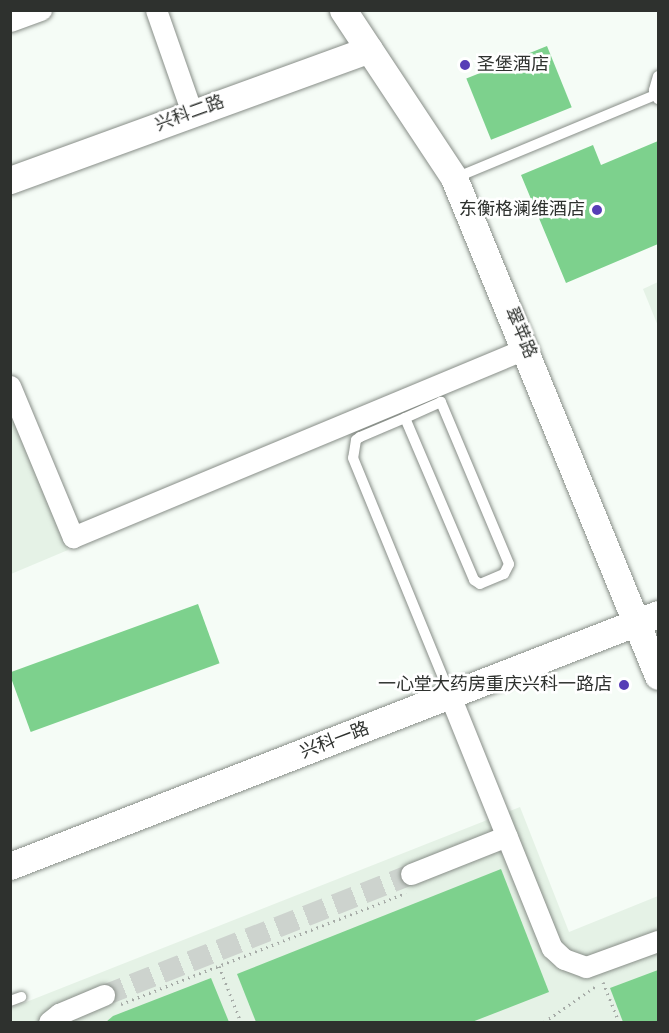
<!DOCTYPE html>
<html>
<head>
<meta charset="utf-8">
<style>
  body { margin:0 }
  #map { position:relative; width:669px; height:1033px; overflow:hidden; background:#f5fcf6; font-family:"Sofia Sans Condensed","Noto Sans SC",sans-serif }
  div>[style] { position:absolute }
  .built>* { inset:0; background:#e5f2e6 }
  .building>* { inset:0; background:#7dd18d; transform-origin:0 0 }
  .minor-tunnel>* { height:21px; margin-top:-10.5px; transform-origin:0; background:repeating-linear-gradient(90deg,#cdd3ce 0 21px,transparent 0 31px) }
  .path>* { height:3px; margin-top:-1.5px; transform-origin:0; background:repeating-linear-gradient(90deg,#a6aba7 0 1.5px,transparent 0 6px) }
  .roads { filter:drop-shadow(0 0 2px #888e88) drop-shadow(0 0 2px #888e88) }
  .service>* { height:10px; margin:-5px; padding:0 5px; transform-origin:5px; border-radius:5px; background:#fff }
  .minor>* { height:21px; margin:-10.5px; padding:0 10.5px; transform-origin:10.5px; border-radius:10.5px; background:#fff }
  .tertiary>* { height:27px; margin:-13.5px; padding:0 13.5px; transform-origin:13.5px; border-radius:13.5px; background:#fff }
  .dots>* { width:16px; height:16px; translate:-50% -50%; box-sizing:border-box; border:3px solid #fff; border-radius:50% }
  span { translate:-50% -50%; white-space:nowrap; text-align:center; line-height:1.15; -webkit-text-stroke:5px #fff; paint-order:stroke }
  .poi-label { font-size:18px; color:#2e312e }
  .left { translate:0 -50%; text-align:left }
  .right { translate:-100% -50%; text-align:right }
  .street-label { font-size:18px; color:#2e312e }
  .frame { position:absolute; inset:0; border:12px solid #2e312e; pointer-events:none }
</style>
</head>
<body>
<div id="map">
  <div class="built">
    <div style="clip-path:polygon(658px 282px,658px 326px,643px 289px)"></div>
    <div style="clip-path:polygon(10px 407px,68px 550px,11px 574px,10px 574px)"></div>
    <div style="clip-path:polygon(520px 807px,569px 932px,658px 896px,658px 1022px,11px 1022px,11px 1008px)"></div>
  </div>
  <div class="building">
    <div style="left:547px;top:46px;width:66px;height:87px;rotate:68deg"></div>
    <div style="clip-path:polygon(658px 141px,658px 244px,566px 283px,521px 175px,593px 145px,601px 165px)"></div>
    <div style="left:198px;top:604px;width:63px;height:201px;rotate:70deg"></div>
    <div style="clip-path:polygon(501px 869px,549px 992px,472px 1022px,256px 1022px,237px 974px)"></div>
    <div style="clip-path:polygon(658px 970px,658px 1022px,623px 1022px,610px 988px)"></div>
    <div style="clip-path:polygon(211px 978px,229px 1022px,106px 1022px,113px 1016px)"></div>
  </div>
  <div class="minor-tunnel">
    <div style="left:104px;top:995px;width:330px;rotate:-21.5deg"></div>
  </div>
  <div class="path">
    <div style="left:219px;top:966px;width:60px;rotate:68.6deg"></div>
    <div style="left:603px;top:982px;width:43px;rotate:68.2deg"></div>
    <div style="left:121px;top:1004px;width:306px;rotate:-21.3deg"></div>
    <div style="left:544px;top:1022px;width:63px;rotate:-34.7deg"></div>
  </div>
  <div class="roads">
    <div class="service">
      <div style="left:658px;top:76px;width:15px;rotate:106deg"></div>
      <div style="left:654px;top:90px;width:10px;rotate:66deg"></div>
      <div style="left:455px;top:178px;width:217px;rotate:-22.5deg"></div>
      <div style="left:405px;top:418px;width:176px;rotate:66.9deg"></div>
      <div style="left:474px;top:580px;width:7px;rotate:34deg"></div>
      <div style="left:480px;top:584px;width:26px;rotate:-23deg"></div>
      <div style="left:504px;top:574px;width:11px;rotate:-63deg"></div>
      <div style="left:509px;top:564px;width:176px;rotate:-112.8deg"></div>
      <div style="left:441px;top:402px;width:39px;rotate:156deg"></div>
      <div style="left:405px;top:418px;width:49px;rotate:157.1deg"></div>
      <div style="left:360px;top:437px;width:5px;rotate:143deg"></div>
      <div style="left:356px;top:440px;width:18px;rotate:99deg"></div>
      <div style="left:353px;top:458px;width:255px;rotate:67.7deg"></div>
      <div style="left:10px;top:1001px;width:12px;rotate:-20deg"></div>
    </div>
    <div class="minor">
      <div style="left:156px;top:10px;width:109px;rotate:70.7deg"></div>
      <div style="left:10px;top:21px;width:33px;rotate:-20deg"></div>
      <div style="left:10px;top:386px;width:164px;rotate:67.4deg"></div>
      <div style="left:73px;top:537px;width:492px;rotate:-22.6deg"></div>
      <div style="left:450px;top:696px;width:272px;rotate:68deg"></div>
      <div style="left:552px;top:948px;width:16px;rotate:43deg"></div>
      <div style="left:564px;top:959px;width:23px;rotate:20deg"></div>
      <div style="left:586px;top:967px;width:77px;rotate:-19.9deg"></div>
      <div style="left:411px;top:874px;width:103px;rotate:-21.6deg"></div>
      <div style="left:49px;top:1022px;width:13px;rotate:-39deg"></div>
      <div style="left:59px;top:1014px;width:49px;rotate:-22.9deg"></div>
    </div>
    <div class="tertiary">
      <div style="left:343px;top:10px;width:201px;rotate:56.5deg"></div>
      <div style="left:454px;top:178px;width:538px;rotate:67.72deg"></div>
      <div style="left:10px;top:180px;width:382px;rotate:-20deg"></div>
      <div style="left:10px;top:866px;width:695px;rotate:-21.25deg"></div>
    </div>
  </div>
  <div class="dots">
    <div style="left:465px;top:65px;background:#563eb6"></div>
    <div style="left:597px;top:210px;background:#563eb6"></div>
    <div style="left:624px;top:685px;background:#563eb6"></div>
  </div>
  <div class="poi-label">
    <span class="left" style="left:477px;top:65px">圣堡酒店</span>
    <span class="right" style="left:585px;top:210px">东衡格澜维酒店</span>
    <span class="right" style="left:612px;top:685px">一心堂大药房重庆兴科一路店</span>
  </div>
  <div class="street-label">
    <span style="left:190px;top:114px;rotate:-20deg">兴科二路</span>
    <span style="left:520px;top:333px;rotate:67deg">翠苹路</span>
    <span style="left:335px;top:741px;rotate:-21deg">兴科一路</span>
  </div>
  <div class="frame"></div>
</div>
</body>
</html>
